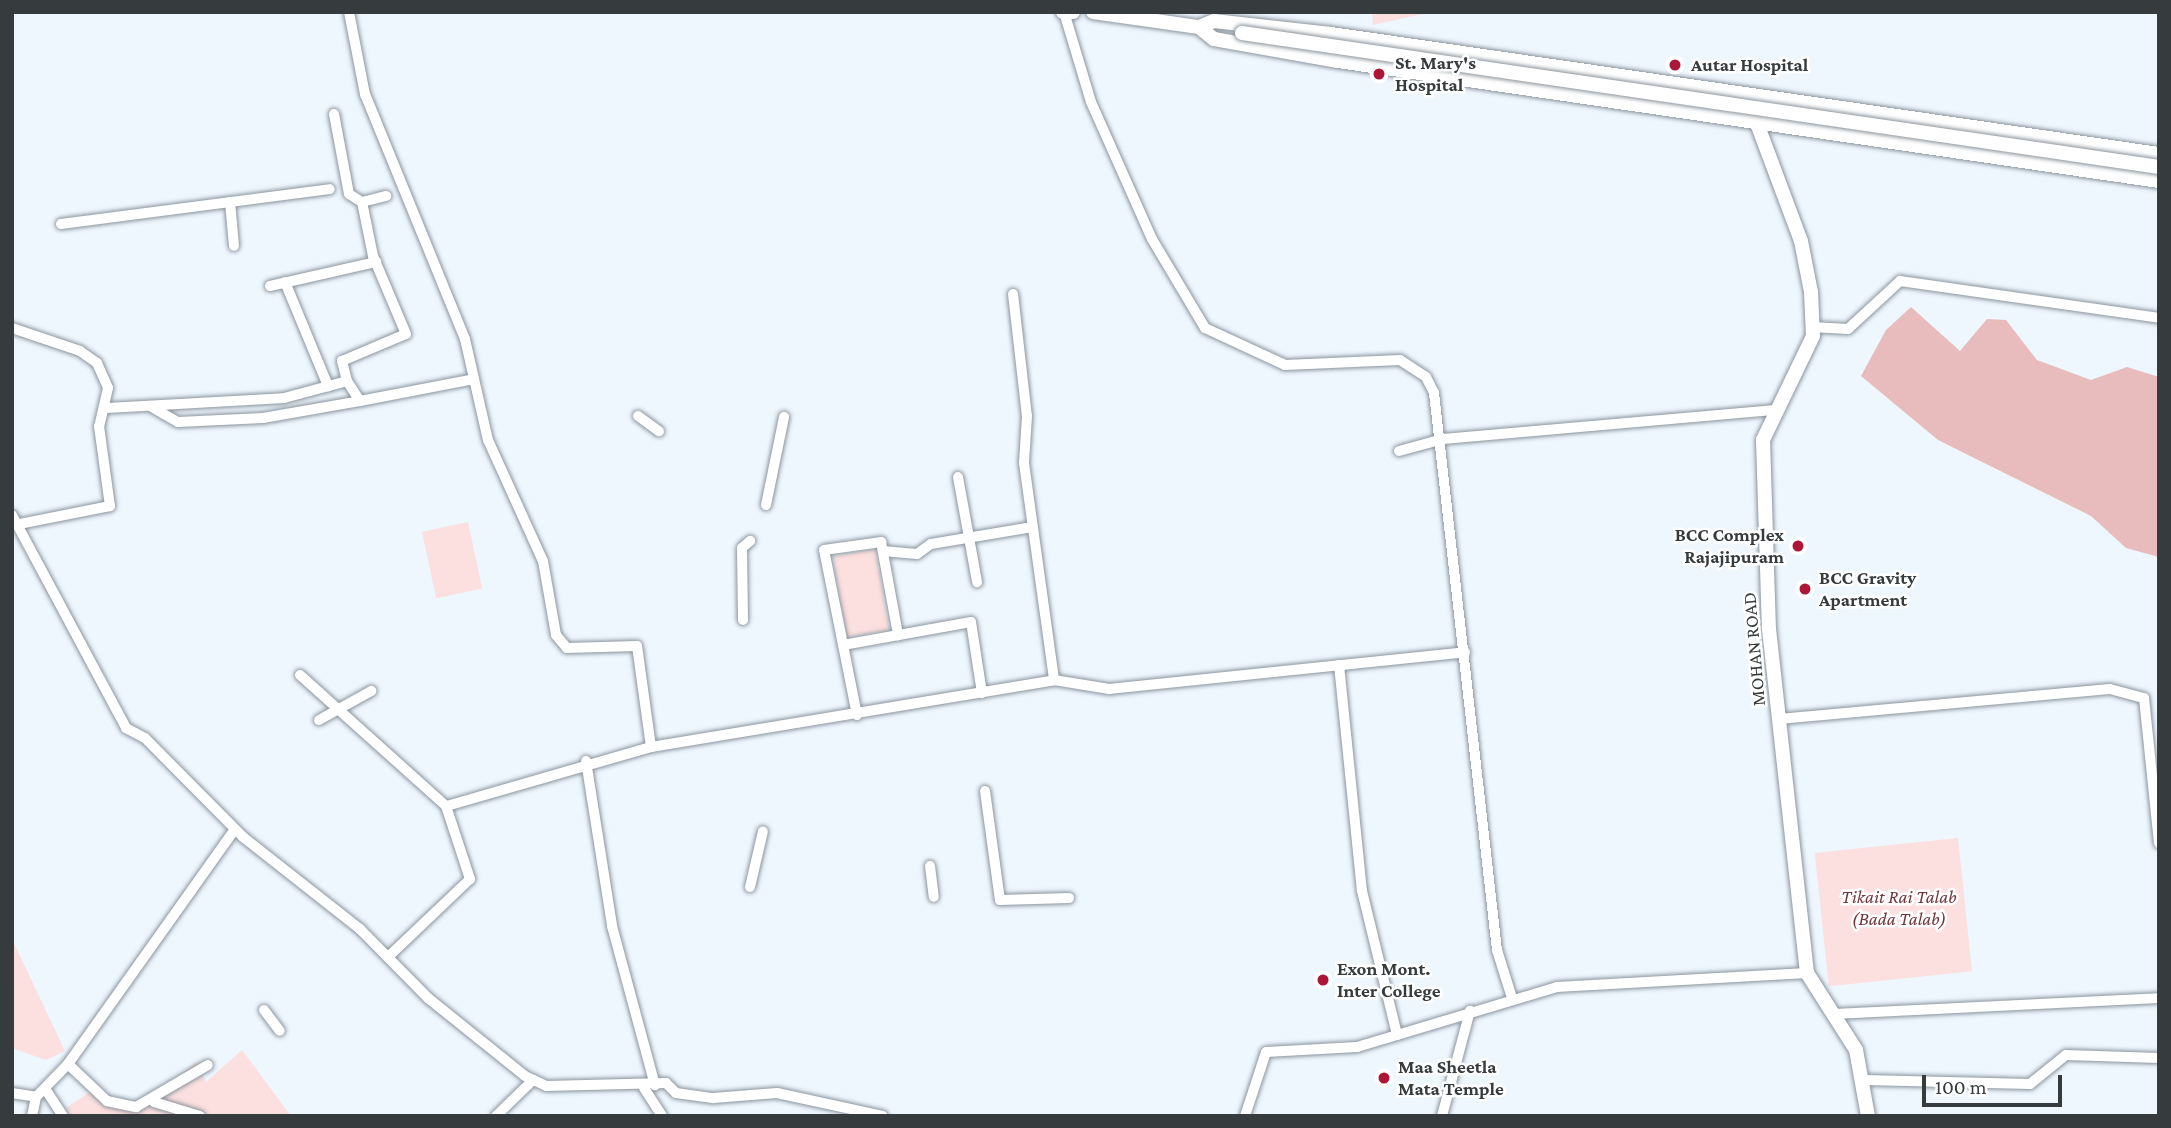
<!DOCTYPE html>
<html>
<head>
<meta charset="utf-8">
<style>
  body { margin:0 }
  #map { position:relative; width:2171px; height:1128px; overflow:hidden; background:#eef6fe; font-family:"Crimson Pro",serif }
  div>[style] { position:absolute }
  .green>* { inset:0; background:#fcdfdf; transform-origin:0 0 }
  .water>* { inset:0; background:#e8bcbd }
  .roads { filter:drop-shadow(0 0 2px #8b959e) drop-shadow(0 0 2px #8b959e) }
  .minor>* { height:10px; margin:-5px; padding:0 5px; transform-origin:5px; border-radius:5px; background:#fff }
  .major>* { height:14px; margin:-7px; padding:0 7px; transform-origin:7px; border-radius:7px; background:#fff }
  .bridges { filter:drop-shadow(0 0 2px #8b959e) drop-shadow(0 0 2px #8b959e) }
  .major-bridge>* { height:14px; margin:-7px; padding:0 7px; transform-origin:7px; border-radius:7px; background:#fff }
  .dots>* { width:19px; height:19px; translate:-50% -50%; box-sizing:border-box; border:4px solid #fff; border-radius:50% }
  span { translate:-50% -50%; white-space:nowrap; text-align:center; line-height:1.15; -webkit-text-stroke:5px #fff; paint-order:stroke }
  .poi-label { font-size:19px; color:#363b3e; font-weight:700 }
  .left { translate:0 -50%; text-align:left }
  .right { translate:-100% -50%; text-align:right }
  .street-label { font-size:19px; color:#363b3e }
  .park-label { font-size:19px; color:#71383c; font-style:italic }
  .frame { position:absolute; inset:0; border:14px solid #363b3e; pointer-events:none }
  .scale { position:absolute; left:1922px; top:1075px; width:140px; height:32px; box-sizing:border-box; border:4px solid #363b3e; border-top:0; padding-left:9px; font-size:21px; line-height:24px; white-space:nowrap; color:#363b3e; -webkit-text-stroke:5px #fff; paint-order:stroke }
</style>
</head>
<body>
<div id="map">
  <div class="green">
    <div style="clip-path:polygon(1372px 12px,1431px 12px,1373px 25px)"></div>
    <div style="left:468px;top:522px;width:68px;height:47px;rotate:78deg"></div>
    <div style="left:875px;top:549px;width:82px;height:43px;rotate:80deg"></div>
    <div style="left:1958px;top:838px;width:134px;height:144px;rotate:84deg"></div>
    <div style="clip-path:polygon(12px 939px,65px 1051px,46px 1060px,12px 1048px)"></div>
    <div style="clip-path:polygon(242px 1050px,291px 1116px,70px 1116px,66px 1108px,94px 1089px,143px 1109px,196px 1062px,206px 1082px)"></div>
  </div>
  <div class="water">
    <div style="clip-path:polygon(1911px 307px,1960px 351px,1987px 319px,2006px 320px,2037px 360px,2091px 380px,2127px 367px,2159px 377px,2159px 557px,2126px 548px,2091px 516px,1938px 440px,1861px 376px,1886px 330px)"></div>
  </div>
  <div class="roads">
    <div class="minor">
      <div style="left:349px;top:12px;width:84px;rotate:79deg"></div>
      <div style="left:365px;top:94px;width:265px;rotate:67.8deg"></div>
      <div style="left:465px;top:339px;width:104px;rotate:77.2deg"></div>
      <div style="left:488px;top:440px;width:133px;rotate:65.6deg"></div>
      <div style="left:543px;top:561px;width:75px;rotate:80deg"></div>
      <div style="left:556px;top:635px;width:17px;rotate:50deg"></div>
      <div style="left:567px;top:648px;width:70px;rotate:-1.6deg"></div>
      <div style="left:637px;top:646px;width:102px;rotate:82.1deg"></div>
      <div style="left:651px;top:747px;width:213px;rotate:163.9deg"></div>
      <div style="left:446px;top:806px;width:77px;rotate:71.8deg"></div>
      <div style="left:470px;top:879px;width:113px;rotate:136.4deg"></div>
      <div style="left:1064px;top:12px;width:94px;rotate:73.3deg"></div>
      <div style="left:1091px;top:102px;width:150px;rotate:66deg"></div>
      <div style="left:1152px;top:239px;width:104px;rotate:59.2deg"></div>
      <div style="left:1205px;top:328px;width:88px;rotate:24.8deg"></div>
      <div style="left:1285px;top:365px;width:115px;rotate:-2.5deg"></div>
      <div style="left:1400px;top:360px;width:31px;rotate:33deg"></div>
      <div style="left:1426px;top:377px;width:18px;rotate:63deg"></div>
      <div style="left:1434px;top:393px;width:561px;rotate:83.55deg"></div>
      <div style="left:1497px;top:950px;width:50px;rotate:72.6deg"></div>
      <div style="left:334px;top:114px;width:81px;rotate:79.4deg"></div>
      <div style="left:349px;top:194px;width:15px;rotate:32deg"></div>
      <div style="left:362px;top:202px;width:25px;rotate:-14deg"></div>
      <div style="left:230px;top:202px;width:44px;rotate:84.8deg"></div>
      <div style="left:61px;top:224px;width:271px;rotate:-7.4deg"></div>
      <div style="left:285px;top:282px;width:113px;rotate:67.5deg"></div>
      <div style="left:270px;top:286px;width:109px;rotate:-12.8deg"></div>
      <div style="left:1013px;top:294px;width:123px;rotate:83.5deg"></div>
      <div style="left:1027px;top:416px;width:47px;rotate:93.7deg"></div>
      <div style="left:1024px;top:463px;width:219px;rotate:82.1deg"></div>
      <div style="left:1812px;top:327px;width:36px;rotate:3deg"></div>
      <div style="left:1848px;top:329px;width:71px;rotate:-42.7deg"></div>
      <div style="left:1900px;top:281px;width:262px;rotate:8.1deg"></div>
      <div style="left:12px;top:328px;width:72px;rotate:18.7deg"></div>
      <div style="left:80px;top:351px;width:21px;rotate:35deg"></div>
      <div style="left:97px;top:363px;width:27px;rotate:66deg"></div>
      <div style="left:108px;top:388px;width:39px;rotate:103deg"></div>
      <div style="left:99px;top:426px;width:81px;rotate:82.2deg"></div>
      <div style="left:110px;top:506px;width:93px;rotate:168.8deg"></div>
      <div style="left:347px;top:381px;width:21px;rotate:-104deg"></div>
      <div style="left:342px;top:361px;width:69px;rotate:-22.9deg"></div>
      <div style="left:406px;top:334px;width:85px;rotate:-112.9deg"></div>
      <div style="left:373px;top:256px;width:55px;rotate:-101.5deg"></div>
      <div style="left:150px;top:406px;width:32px;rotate:30deg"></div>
      <div style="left:178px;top:422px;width:85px;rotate:-2.7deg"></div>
      <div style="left:263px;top:418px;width:98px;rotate:-9.9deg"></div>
      <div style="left:107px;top:408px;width:177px;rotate:-3.2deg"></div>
      <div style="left:284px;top:398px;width:65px;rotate:-15.1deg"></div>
      <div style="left:347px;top:381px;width:24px;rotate:57deg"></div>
      <div style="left:360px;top:401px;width:116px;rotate:-10.9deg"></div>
      <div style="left:638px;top:416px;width:26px;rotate:36deg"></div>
      <div style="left:1399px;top:451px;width:46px;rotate:-15.3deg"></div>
      <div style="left:1443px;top:439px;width:334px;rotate:-5deg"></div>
      <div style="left:958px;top:477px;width:107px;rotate:79.7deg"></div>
      <div style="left:766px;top:505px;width:90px;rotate:-78.4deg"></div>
      <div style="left:12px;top:515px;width:242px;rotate:61.8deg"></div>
      <div style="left:126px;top:728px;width:21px;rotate:28deg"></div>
      <div style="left:145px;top:738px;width:139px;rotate:45.3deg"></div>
      <div style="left:243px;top:837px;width:149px;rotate:38.2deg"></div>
      <div style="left:360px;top:929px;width:97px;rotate:45.4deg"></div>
      <div style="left:428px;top:998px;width:124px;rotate:38.8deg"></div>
      <div style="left:525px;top:1076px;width:23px;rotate:25deg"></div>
      <div style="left:546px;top:1086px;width:120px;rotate:-1.4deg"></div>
      <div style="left:666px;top:1083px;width:14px;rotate:45deg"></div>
      <div style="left:676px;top:1093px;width:37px;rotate:8deg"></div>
      <div style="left:713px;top:1098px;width:64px;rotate:-4.5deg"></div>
      <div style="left:777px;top:1093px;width:108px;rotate:12.2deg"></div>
      <div style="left:883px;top:551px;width:34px;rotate:5deg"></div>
      <div style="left:917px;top:554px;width:17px;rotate:-36deg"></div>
      <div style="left:931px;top:544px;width:103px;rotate:-9.5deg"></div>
      <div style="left:743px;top:620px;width:72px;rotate:-90.8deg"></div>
      <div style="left:742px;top:548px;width:11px;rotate:-41deg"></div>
      <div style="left:843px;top:645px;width:130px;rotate:-10.2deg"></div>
      <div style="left:971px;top:622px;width:72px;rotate:81.2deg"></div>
      <div style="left:1339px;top:665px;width:227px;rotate:84.2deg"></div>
      <div style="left:1362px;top:891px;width:148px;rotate:76.3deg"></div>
      <div style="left:300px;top:675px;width:196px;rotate:41.9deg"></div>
      <div style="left:857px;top:715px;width:168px;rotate:-101.3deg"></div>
      <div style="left:824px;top:550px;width:58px;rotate:-8deg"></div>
      <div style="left:881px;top:542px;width:95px;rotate:79.6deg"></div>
      <div style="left:1779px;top:719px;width:332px;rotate:-5.2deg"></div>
      <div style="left:2110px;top:689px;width:35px;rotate:15deg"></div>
      <div style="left:2144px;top:698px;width:146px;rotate:84.1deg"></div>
      <div style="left:319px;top:720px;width:60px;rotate:-29.1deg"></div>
      <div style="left:651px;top:747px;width:409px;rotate:-9.4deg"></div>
      <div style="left:1054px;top:680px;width:56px;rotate:9.3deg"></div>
      <div style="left:1109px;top:689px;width:358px;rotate:-5.9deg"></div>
      <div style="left:586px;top:761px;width:167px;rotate:81deg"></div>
      <div style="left:612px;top:926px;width:165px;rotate:74.9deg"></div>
      <div style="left:985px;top:791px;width:110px;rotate:82.2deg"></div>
      <div style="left:1000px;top:900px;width:69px;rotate:-1.7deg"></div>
      <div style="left:930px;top:866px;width:31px;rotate:83deg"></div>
      <div style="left:750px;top:887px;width:57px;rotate:-76.9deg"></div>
      <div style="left:264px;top:1010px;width:26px;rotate:53deg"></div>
      <div style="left:1834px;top:1014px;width:325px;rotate:-2.8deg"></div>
      <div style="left:68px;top:1064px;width:54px;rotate:43.5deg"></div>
      <div style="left:107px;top:1101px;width:30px;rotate:12deg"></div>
      <div style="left:136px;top:1107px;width:83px;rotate:-30.3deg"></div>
      <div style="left:1865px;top:1080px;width:165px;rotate:1.4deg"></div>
      <div style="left:2030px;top:1084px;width:46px;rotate:-38.9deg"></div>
      <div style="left:2066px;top:1055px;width:93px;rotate:1.8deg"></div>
      <div style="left:644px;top:1088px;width:33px;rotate:57deg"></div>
      <div style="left:46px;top:1090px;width:31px;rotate:57deg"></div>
      <div style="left:12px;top:1093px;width:24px;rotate:9deg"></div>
      <div style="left:36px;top:1097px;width:46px;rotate:-45.9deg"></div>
      <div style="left:68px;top:1064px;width:287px;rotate:-54.6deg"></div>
      <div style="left:154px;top:1102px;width:48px;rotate:16.9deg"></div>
      <div style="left:32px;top:1116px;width:19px;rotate:-78deg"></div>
      <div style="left:496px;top:1116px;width:52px;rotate:-44.2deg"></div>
      <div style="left:1245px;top:1116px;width:67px;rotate:-71.8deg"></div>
      <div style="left:1266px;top:1052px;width:91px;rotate:-3.1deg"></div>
      <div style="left:1357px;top:1047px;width:209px;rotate:-16.7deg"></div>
      <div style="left:1557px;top:987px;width:250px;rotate:-3.2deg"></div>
      <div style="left:1442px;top:1116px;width:109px;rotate:-75.1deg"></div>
    </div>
    <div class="major">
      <div style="left:1063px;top:12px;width:10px"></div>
      <div style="left:1093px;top:12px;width:114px;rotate:8.1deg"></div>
      <div style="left:1752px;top:110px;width:140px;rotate:69.5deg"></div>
      <div style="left:1801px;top:241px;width:52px;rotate:78.9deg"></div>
      <div style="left:1811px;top:292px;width:44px;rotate:87.4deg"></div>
      <div style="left:1813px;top:336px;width:115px;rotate:115.7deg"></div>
      <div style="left:1763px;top:440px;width:189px;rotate:88.2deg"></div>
      <div style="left:1769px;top:629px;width:346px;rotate:83.7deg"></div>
      <div style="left:1807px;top:973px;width:91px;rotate:57.5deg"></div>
      <div style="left:1856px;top:1050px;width:67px;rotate:79.7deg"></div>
      <div style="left:2159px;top:154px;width:837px;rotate:-171.75deg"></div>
      <div style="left:1331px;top:34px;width:118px;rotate:-173.7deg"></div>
      <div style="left:1214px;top:21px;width:16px;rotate:158deg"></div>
      <div style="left:1199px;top:27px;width:19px;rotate:39deg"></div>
      <div style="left:1214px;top:39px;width:126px;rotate:10.1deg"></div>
      <div style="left:1338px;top:61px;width:830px;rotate:8.32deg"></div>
    </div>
  </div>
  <div class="bridges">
    <div class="major-bridge">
      <div style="left:1242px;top:33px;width:927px;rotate:8.31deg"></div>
    </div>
  </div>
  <div class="dots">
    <div style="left:1675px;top:65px;background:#ac1737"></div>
    <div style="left:1379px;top:74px;background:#ac1737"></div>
    <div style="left:1798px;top:546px;background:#ac1737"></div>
    <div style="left:1805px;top:589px;background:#ac1737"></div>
    <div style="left:1323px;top:980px;background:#ac1737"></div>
    <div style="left:1384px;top:1078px;background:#ac1737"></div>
  </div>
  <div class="poi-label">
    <span class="left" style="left:1395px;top:74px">St. Mary's<br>Hospital</span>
    <span class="left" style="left:1691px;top:65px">Autar Hospital</span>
    <span class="right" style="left:1784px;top:546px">BCC Complex<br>Rajajipuram</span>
    <span class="left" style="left:1819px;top:589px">BCC Gravity<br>Apartment</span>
    <span class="left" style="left:1337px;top:980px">Exon Mont.<br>Inter College</span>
    <span class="left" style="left:1398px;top:1078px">Maa Sheetla<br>Mata Temple</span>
  </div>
  <div class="street-label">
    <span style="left:1754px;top:649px;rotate:-95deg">MOHAN ROAD</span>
  </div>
  <div class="park-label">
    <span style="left:1899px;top:908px">Tikait Rai Talab<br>(Bada Talab)</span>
  </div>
  <div class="frame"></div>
  <div class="scale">100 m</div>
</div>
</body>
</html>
